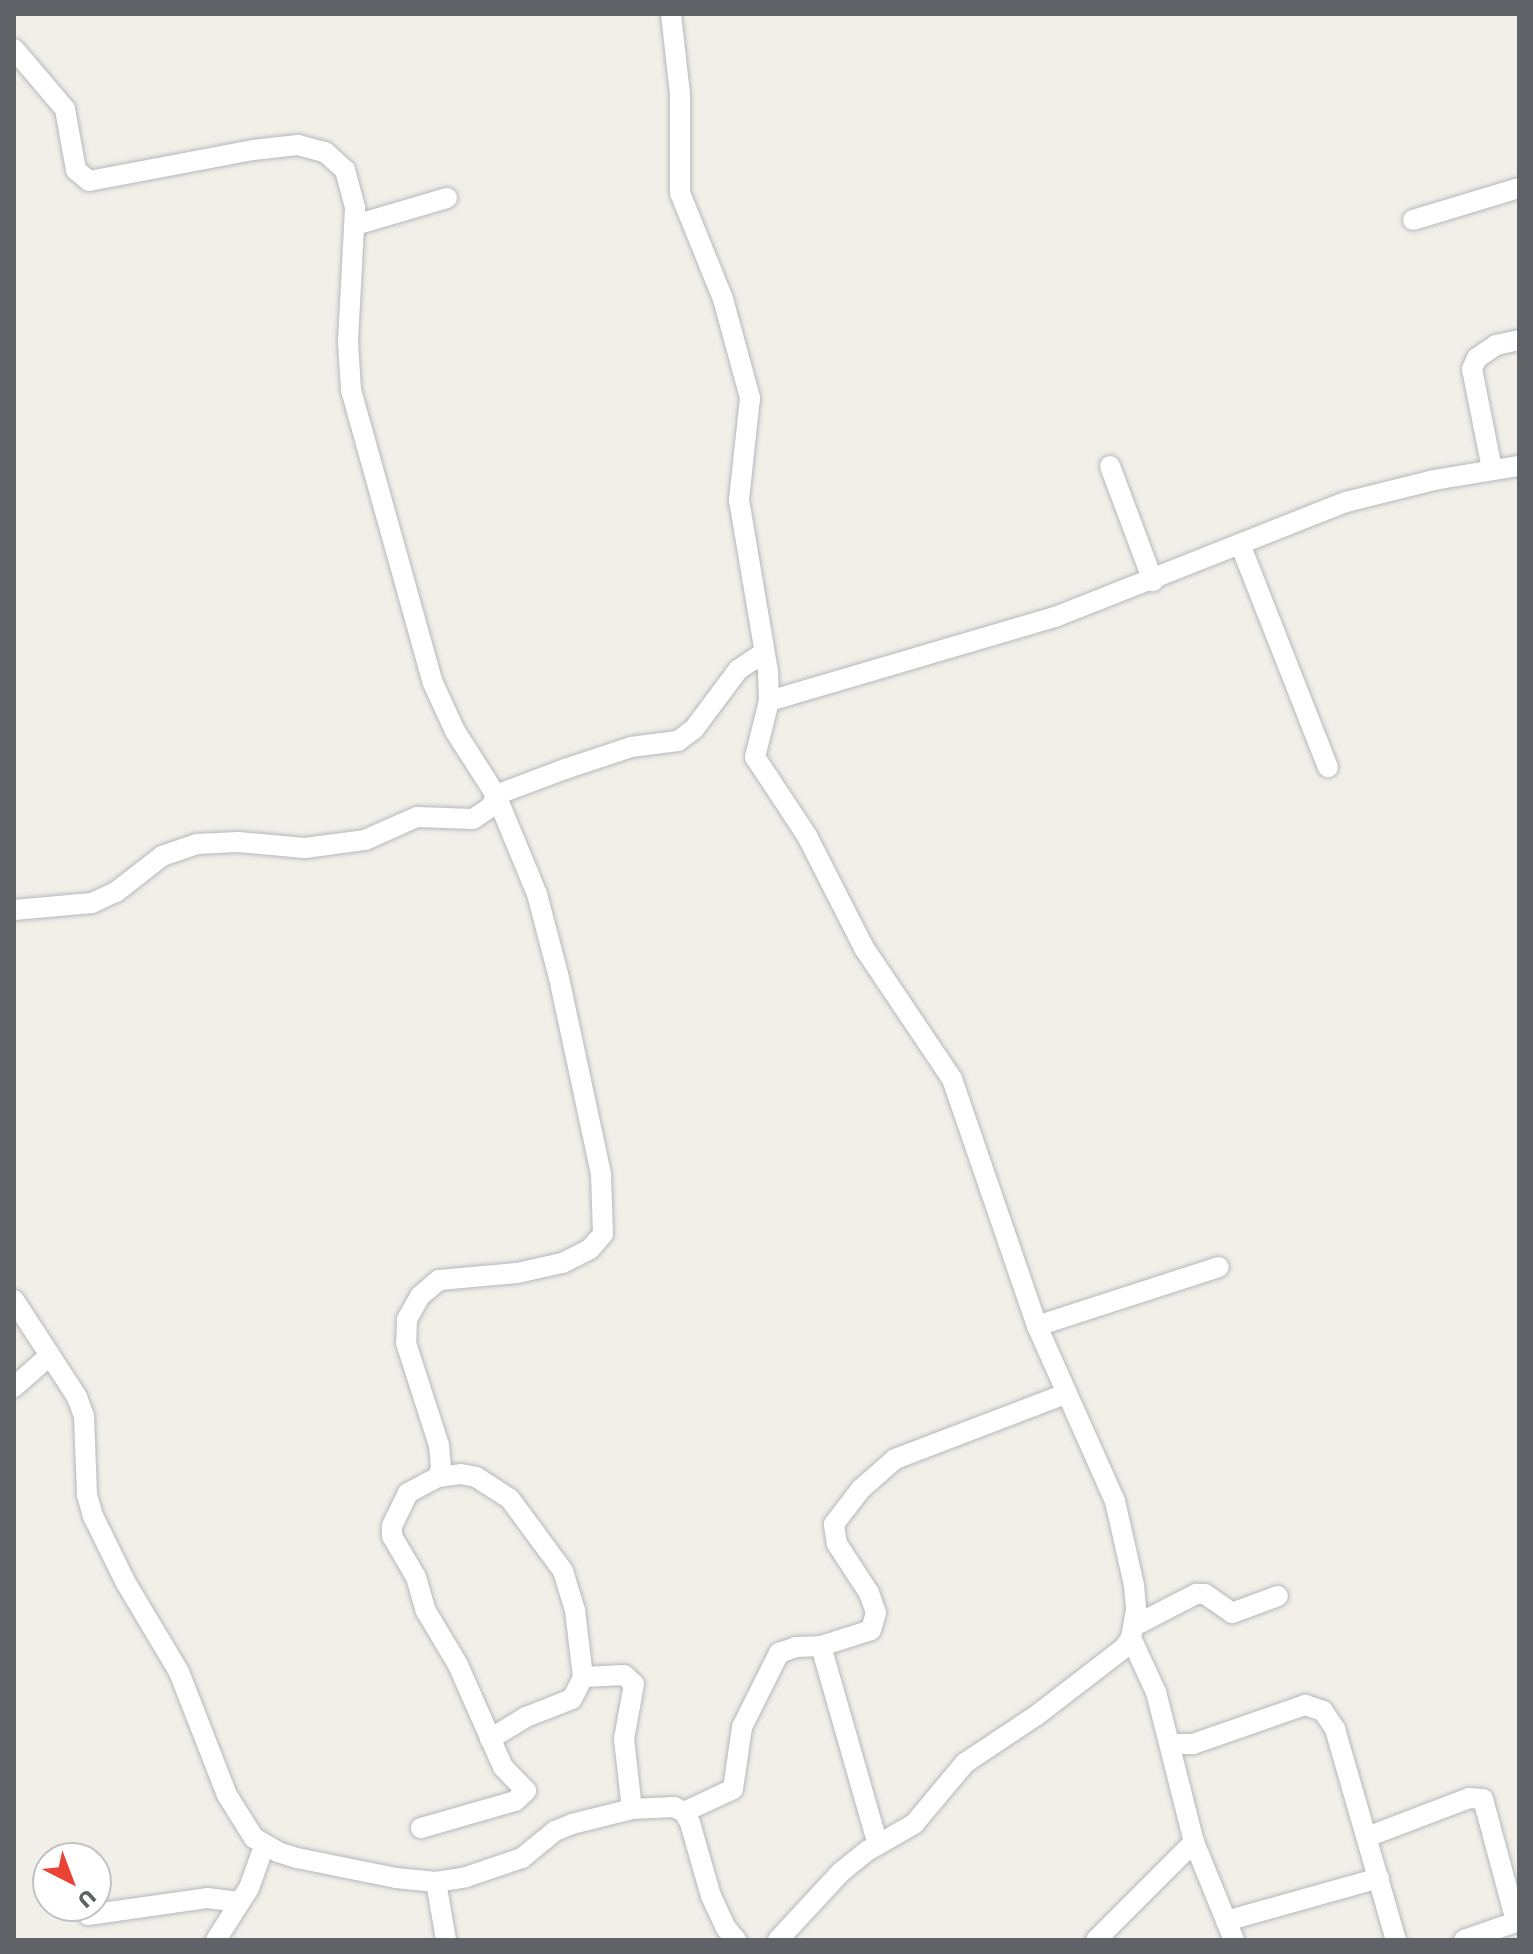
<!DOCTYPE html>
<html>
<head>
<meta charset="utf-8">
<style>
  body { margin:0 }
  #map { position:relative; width:1533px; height:1954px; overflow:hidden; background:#f1efe8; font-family:"Work Sans",sans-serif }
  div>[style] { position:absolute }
  .roads { filter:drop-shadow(0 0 2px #b5b8bc) drop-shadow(0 0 2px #b5b8bc) }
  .minor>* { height:20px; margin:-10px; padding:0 10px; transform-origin:10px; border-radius:10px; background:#fff }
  span { translate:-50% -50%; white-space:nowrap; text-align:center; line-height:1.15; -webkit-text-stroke:6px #fff; paint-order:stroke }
  .frame { position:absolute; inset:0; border:16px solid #5f6368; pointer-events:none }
  .north { position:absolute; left:32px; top:1842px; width:80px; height:80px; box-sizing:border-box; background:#fff; border:2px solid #bfc1c3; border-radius:50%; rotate:138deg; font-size:22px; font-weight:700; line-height:32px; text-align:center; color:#5f6368 }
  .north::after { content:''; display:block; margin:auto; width:28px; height:36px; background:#ea4335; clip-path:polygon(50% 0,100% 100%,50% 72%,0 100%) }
</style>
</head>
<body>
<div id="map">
  <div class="roads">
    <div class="minor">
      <div style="left:671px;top:14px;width:81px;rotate:83.6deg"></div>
      <div style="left:680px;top:94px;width:99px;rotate:90deg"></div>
      <div style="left:680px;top:193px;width:114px;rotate:67.9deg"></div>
      <div style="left:723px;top:299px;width:103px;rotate:74.7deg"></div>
      <div style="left:750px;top:398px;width:103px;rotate:96.2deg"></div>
      <div style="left:739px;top:500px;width:173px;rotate:80.4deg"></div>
      <div style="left:768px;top:671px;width:30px;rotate:88deg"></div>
      <div style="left:769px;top:701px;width:58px;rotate:104deg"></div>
      <div style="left:755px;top:757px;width:95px;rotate:56.6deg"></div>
      <div style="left:807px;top:836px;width:126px;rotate:63deg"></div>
      <div style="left:864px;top:948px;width:158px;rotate:56.1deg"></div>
      <div style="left:952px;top:1079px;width:261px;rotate:71deg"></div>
      <div style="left:1037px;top:1326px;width:192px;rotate:66deg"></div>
      <div style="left:1115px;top:1501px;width:86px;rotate:77.3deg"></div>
      <div style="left:1134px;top:1585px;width:25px;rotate:85deg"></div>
      <div style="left:1136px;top:1610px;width:28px;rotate:100deg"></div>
      <div style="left:1131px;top:1638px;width:12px;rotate:125deg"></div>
      <div style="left:1124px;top:1648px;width:110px;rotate:142.4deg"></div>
      <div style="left:1037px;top:1715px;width:87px;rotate:146.3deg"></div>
      <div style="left:965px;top:1763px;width:80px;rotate:129.9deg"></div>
      <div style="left:914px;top:1824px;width:54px;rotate:150.1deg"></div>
      <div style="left:867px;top:1851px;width:33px;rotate:141deg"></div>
      <div style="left:841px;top:1872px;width:93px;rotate:132.8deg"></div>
      <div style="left:14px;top:49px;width:79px;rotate:49.6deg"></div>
      <div style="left:65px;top:109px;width:62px;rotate:79.8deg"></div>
      <div style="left:76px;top:170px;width:17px;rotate:40deg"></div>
      <div style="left:89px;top:181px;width:167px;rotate:-10.7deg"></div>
      <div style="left:253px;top:150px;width:45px;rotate:-6.3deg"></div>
      <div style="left:298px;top:145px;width:28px;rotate:15deg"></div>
      <div style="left:325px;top:152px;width:27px;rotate:42deg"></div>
      <div style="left:345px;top:170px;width:39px;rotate:75deg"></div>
      <div style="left:355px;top:208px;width:134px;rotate:93deg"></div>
      <div style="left:348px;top:342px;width:48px;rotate:86.4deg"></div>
      <div style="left:351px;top:390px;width:304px;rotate:74.4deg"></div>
      <div style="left:433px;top:683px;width:53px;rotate:65.4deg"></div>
      <div style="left:455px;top:731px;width:76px;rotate:57.4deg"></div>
      <div style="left:496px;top:795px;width:107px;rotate:67.5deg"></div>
      <div style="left:537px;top:894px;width:87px;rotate:75.3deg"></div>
      <div style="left:559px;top:978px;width:200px;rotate:77.9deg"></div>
      <div style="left:601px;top:1174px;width:60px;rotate:88.1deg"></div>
      <div style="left:603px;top:1234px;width:20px;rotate:131deg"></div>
      <div style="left:590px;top:1249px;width:31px;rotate:153deg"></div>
      <div style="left:562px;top:1263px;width:46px;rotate:167.5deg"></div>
      <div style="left:517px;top:1273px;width:78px;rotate:174.9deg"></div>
      <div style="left:439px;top:1280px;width:25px;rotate:140deg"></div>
      <div style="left:420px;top:1296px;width:26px;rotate:119deg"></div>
      <div style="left:407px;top:1319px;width:24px;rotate:92deg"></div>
      <div style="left:406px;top:1343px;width:107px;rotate:72.1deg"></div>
      <div style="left:439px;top:1445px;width:22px;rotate:85deg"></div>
      <div style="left:441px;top:1467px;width:10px;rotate:107deg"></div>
      <div style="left:438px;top:1477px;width:34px;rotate:152deg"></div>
      <div style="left:408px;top:1493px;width:37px;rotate:116deg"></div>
      <div style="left:392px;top:1526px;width:10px;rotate:90deg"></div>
      <div style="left:392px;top:1536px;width:48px;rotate:59.7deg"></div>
      <div style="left:416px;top:1577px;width:35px;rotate:74deg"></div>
      <div style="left:426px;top:1611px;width:63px;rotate:59.3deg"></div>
      <div style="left:458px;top:1665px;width:111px;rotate:66.2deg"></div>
      <div style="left:503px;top:1767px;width:33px;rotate:46deg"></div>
      <div style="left:526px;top:1791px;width:15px;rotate:138deg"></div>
      <div style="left:515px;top:1801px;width:98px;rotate:164deg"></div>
      <div style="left:1413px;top:220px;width:111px;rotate:-16.8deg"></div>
      <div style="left:355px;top:225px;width:96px;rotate:-16.4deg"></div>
      <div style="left:1110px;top:466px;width:123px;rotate:69.5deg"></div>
      <div style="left:1492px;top:469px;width:102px;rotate:-101.3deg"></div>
      <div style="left:1472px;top:369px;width:12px;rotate:-66deg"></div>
      <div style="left:1477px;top:358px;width:23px;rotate:-34deg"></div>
      <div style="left:1496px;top:345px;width:24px;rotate:-12deg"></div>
      <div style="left:1240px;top:544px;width:240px;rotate:68.5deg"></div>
      <div style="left:769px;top:701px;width:298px;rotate:-16.4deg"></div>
      <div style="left:1055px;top:617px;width:313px;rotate:-21.6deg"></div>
      <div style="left:1346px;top:502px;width:91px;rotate:-14deg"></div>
      <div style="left:1434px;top:480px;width:86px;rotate:-9.4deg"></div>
      <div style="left:14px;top:910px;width:78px;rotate:-5.1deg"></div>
      <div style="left:92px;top:903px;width:26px;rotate:-25deg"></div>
      <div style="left:116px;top:892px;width:58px;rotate:-38deg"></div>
      <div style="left:162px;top:856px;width:37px;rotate:-19deg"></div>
      <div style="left:197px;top:844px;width:41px;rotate:-2.8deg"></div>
      <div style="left:238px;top:842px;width:67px;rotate:5.1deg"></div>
      <div style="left:305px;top:848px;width:61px;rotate:-7.6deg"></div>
      <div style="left:365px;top:840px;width:57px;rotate:-23.9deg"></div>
      <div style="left:417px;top:817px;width:56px;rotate:2deg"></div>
      <div style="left:473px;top:819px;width:22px;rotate:-34deg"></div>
      <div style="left:491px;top:807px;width:13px;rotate:-67deg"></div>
      <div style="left:496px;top:795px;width:74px;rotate:-20.6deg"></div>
      <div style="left:565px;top:769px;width:70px;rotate:-18.4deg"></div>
      <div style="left:631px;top:747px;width:47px;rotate:-7.3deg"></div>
      <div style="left:678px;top:741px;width:20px;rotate:-37deg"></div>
      <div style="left:694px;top:729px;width:74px;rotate:-53.3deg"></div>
      <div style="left:738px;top:670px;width:32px;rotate:-34deg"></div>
      <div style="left:14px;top:1300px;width:116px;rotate:57deg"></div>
      <div style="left:77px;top:1397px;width:20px;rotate:70deg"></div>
      <div style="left:84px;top:1416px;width:79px;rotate:87.8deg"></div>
      <div style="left:87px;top:1495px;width:22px;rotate:74deg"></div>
      <div style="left:93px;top:1516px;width:75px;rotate:63.8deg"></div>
      <div style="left:126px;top:1583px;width:104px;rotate:59.2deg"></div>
      <div style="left:179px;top:1672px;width:132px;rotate:68.7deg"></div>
      <div style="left:227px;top:1795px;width:51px;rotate:57.9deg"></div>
      <div style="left:254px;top:1838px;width:28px;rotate:30deg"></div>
      <div style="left:278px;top:1852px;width:20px;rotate:18deg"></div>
      <div style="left:297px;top:1858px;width:101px;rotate:11.4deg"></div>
      <div style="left:396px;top:1878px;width:40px;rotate:5.7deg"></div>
      <div style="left:436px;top:1882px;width:30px;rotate:-9deg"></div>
      <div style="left:466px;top:1877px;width:59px;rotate:-18.7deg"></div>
      <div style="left:522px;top:1858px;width:43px;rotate:-39.3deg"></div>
      <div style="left:555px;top:1831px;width:18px;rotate:-22deg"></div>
      <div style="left:572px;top:1824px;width:62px;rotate:-14deg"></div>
      <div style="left:632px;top:1809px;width:42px;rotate:-2.7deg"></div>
      <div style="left:674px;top:1807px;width:11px;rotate:27deg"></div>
      <div style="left:684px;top:1812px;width:13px;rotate:61deg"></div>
      <div style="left:690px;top:1823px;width:76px;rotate:74deg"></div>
      <div style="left:711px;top:1896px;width:35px;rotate:65deg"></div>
      <div style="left:726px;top:1928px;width:16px;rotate:50deg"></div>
      <div style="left:1037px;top:1326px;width:191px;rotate:-18deg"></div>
      <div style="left:14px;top:1387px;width:45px;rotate:-41.4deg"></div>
      <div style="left:438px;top:1477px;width:23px;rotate:-7deg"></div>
      <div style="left:461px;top:1474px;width:15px;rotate:11deg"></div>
      <div style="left:476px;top:1477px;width:40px;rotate:32.9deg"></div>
      <div style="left:510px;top:1499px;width:89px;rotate:53.6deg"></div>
      <div style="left:563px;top:1571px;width:41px;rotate:72.9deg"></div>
      <div style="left:575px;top:1610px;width:67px;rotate:83.2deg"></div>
      <div style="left:583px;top:1677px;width:41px;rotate:-2.8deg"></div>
      <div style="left:624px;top:1675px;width:13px;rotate:42deg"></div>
      <div style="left:634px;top:1684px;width:56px;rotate:100.3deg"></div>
      <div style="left:624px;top:1739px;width:70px;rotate:83.5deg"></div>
      <div style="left:1134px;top:1626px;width:70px;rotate:-27.3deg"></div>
      <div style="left:1196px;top:1594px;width:9px"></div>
      <div style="left:1205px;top:1594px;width:33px;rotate:35deg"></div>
      <div style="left:1232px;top:1613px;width:49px;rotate:-20.3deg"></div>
      <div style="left:1131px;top:1638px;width:60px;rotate:65.2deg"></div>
      <div style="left:1156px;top:1692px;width:155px;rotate:75.8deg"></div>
      <div style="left:1194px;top:1842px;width:106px;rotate:67.8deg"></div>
      <div style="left:490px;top:1739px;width:42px;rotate:-31.4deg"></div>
      <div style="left:526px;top:1717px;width:49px;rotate:-21.4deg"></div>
      <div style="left:572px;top:1699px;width:25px;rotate:-63deg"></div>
      <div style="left:1171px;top:1744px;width:22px"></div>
      <div style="left:1193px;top:1744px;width:119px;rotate:-19.2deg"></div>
      <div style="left:1305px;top:1705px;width:19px;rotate:18deg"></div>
      <div style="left:1323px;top:1711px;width:22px;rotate:56deg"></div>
      <div style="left:1335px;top:1729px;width:220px;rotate:73.9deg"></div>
      <div style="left:684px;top:1812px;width:54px;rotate:-25.1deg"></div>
      <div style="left:733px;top:1789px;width:63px;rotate:-81.7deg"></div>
      <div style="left:742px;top:1727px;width:83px;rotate:-63.4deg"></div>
      <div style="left:779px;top:1653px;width:18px;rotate:-19deg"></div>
      <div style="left:796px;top:1647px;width:25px;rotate:-2deg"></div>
      <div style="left:1367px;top:1837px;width:109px;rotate:-20.9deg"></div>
      <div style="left:1469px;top:1798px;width:14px;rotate:4deg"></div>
      <div style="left:1483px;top:1799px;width:126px;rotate:74.9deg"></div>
      <div style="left:878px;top:1845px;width:207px;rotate:-106deg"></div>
      <div style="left:821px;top:1646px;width:52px;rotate:-17.7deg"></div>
      <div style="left:871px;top:1630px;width:18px;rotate:-74deg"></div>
      <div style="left:876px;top:1613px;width:21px;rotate:-109deg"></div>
      <div style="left:869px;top:1593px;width:59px;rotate:-123.1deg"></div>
      <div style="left:837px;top:1544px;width:20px;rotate:-99deg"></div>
      <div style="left:834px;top:1524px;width:44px;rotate:-52.4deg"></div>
      <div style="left:861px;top:1489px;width:45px;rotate:-41.4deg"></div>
      <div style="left:895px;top:1459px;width:182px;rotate:-20.9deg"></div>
      <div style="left:436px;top:1882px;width:59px;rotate:80.2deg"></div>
      <div style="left:88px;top:1915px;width:120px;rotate:-8.1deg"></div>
      <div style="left:207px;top:1898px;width:33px;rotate:7deg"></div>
      <div style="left:1226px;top:1921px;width:159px;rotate:-15.7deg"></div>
      <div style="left:216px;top:1940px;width:62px;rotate:-57.6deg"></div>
      <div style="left:249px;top:1888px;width:45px;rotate:-70.3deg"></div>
      <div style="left:1096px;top:1940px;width:139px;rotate:-45deg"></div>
      <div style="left:1464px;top:1940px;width:58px;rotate:-19.1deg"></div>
    </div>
  </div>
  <div class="frame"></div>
  <div class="north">U</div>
</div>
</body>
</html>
